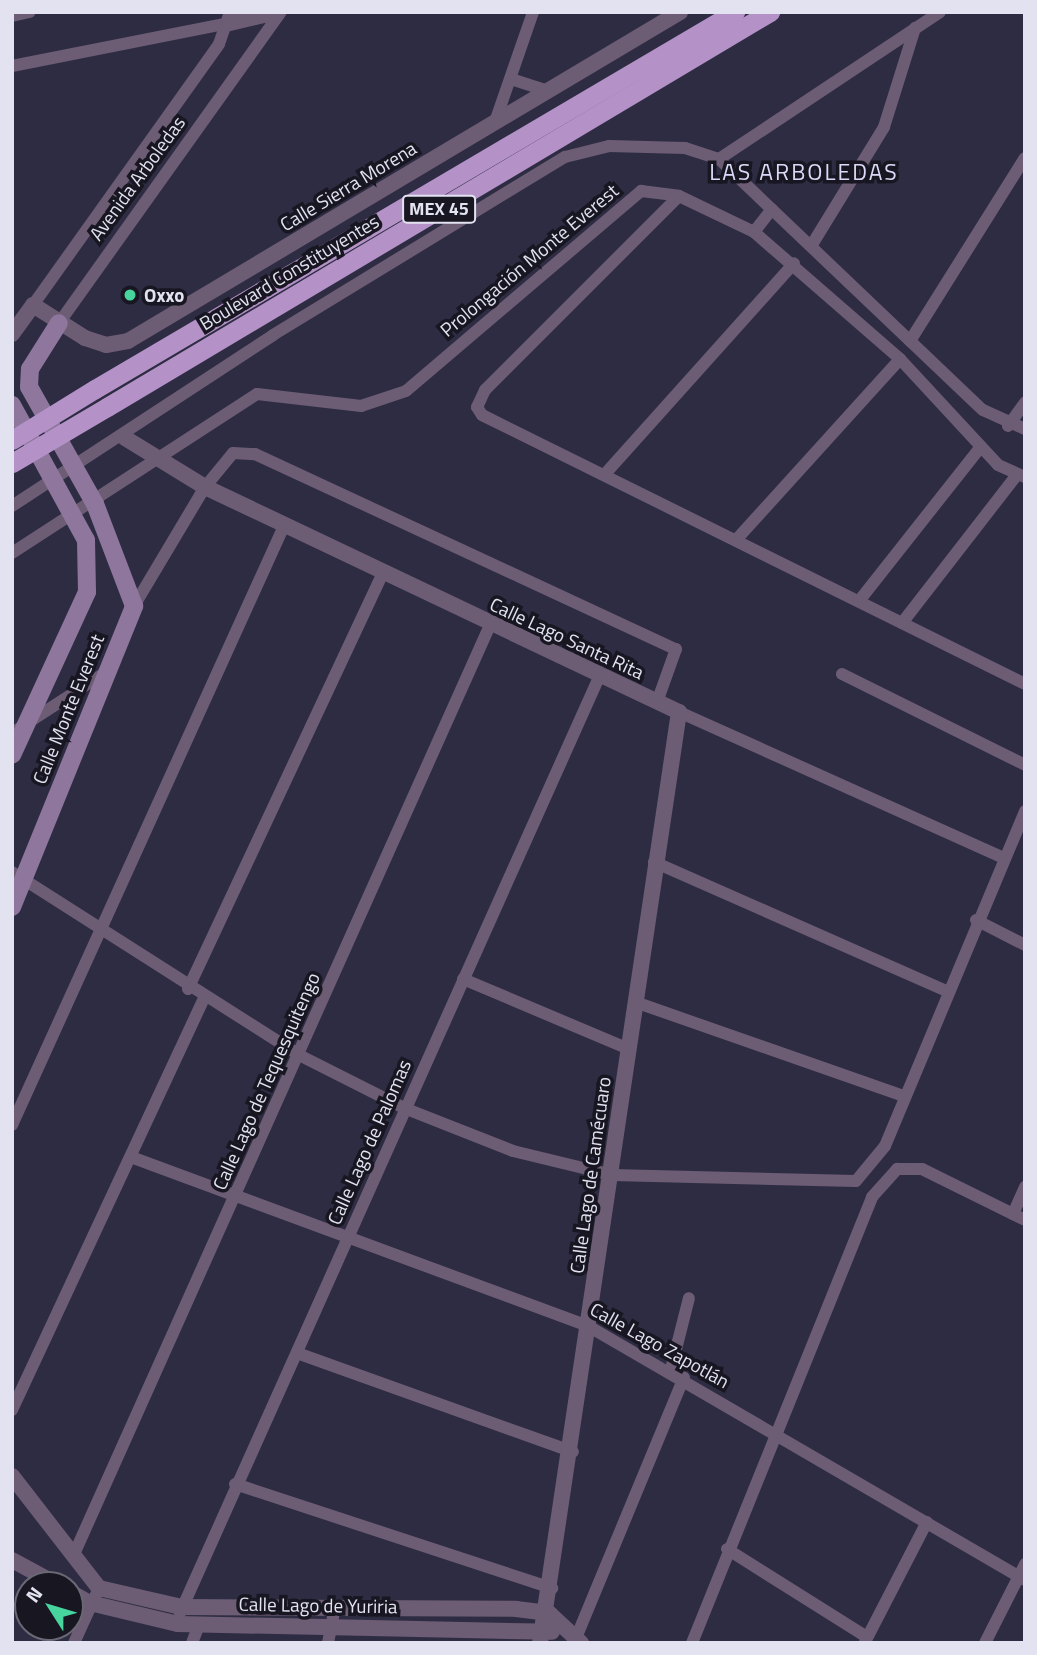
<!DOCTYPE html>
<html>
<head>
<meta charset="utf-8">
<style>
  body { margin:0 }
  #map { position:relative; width:1037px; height:1655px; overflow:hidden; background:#2e2c43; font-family:"Titillium Web",sans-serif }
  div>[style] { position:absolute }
  .minor>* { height:12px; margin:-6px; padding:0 6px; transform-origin:6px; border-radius:6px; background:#6c5d75 }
  .tertiary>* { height:16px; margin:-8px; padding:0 8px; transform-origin:8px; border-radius:8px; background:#6c5d75 }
  .secondary>* { height:18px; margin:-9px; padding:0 9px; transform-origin:9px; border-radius:9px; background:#8e769c }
  .trunk>* { height:19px; margin:-9.5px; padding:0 9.5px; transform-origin:9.5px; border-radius:9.5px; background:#b492c7 }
  .trunk-bridge>* { height:19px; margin:-9.5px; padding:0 9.5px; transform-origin:9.5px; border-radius:9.5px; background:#b492c7 }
  .dots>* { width:19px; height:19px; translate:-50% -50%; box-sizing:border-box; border:4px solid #171621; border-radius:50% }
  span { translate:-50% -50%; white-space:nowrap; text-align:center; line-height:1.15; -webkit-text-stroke:7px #171621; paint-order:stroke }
  .shield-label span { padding:2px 5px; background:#171621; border:2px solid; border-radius:5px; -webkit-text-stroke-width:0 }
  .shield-label { font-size:18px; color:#e3e2f1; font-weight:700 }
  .street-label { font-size:19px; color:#e3e2f1 }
  .poi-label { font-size:19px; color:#e3e2f1; font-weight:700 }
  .left { translate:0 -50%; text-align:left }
  .quarter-label { font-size:23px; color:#dbd9f8; letter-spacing:2px }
  .frame { position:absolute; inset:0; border:14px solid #e3e2f1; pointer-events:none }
  .north { position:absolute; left:14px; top:1571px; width:70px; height:70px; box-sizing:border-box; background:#171621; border:2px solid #696874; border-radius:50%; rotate:307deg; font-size:19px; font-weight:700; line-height:28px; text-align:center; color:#e3e2f1 }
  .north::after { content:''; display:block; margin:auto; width:24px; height:32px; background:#48d49d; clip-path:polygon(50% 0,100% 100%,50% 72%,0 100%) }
</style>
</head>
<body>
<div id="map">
  <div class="minor">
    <div style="left:12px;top:16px;width:18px;rotate:-13deg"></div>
    <div style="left:12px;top:66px;width:222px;rotate:-11.2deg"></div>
    <div style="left:511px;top:79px;width:39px;rotate:18deg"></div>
    <div style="left:495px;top:122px;width:116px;rotate:-70.9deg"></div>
    <div style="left:719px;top:159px;width:265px;rotate:-33.6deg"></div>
    <div style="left:679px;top:196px;width:274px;rotate:135deg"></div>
    <div style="left:485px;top:390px;width:19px;rotate:115deg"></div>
    <div style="left:477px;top:407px;width:9px;rotate:58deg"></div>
    <div style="left:482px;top:415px;width:606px;rotate:26.35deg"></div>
    <div style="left:754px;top:232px;width:29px;rotate:-52deg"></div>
    <div style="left:813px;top:243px;width:136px;rotate:-58.5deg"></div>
    <div style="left:884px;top:127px;width:104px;rotate:-72.6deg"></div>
    <div style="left:33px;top:305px;width:320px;rotate:-54.5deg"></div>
    <div style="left:219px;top:44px;width:34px;rotate:-71deg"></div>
    <div style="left:59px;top:323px;width:382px;rotate:-54.5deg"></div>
    <div style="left:910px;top:341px;width:216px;rotate:-57.9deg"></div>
    <div style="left:1008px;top:426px;width:29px;rotate:-54deg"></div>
    <div style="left:605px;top:474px;width:283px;rotate:-48.1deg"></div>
    <div style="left:12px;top:506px;width:312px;rotate:-33.2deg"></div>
    <div style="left:273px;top:335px;width:342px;rotate:-31.4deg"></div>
    <div style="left:565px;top:157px;width:45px;rotate:-14deg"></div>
    <div style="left:609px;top:146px;width:76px;rotate:1.5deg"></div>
    <div style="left:685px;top:148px;width:36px;rotate:18deg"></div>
    <div style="left:719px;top:159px;width:364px;rotate:43.6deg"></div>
    <div style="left:983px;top:410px;width:46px;rotate:24.3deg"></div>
    <div style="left:736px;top:540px;width:244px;rotate:-47.8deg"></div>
    <div style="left:12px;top:553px;width:292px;rotate:-33deg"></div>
    <div style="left:257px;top:394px;width:105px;rotate:6.6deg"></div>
    <div style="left:361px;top:406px;width:47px;rotate:-18.4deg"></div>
    <div style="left:406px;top:391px;width:309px;rotate:-40.4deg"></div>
    <div style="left:641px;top:191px;width:38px;rotate:7deg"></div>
    <div style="left:679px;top:196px;width:83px;rotate:25.6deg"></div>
    <div style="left:754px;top:232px;width:194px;rotate:41deg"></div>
    <div style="left:900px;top:359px;width:144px;rotate:47.2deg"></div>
    <div style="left:998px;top:465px;width:30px;rotate:24deg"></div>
    <div style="left:859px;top:601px;width:195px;rotate:-51.7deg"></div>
    <div style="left:134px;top:606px;width:139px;rotate:-59.2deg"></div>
    <div style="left:205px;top:487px;width:44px;rotate:-50.5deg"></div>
    <div style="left:233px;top:453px;width:22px;rotate:3deg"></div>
    <div style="left:255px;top:454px;width:464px;rotate:24.9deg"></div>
    <div style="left:676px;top:649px;width:56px;rotate:109.7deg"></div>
    <div style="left:902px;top:623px;width:187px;rotate:-52.2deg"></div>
    <div style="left:842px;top:674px;width:204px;rotate:26.4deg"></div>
    <div style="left:679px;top:712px;width:353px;rotate:24.2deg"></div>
    <div style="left:12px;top:733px;width:108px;rotate:-33deg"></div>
    <div style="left:654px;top:862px;width:320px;rotate:23.8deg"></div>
    <div style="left:12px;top:872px;width:340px;rotate:32.5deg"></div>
    <div style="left:299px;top:1055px;width:118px;rotate:26.8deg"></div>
    <div style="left:404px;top:1108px;width:117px;rotate:21.5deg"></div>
    <div style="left:513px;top:1151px;width:102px;rotate:13.6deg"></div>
    <div style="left:612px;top:1175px;width:244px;rotate:1.4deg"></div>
    <div style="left:976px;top:920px;width:55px;rotate:27deg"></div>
    <div style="left:463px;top:979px;width:180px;rotate:22.9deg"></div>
    <div style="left:188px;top:989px;width:459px;rotate:-64.9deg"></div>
    <div style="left:635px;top:1002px;width:285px;rotate:19.3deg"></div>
    <div style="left:12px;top:1125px;width:658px;rotate:-65.58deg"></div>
    <div style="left:131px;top:1157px;width:487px;rotate:20.3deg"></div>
    <div style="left:588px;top:1326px;width:505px;rotate:30.17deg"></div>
    <div style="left:897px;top:1169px;width:25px"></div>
    <div style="left:922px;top:1169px;width:115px;rotate:26.3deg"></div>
    <div style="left:856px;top:1181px;width:45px;rotate:-50.4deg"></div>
    <div style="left:885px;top:1146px;width:363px;rotate:-67.3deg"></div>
    <div style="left:1013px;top:1214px;width:30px;rotate:-66deg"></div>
    <div style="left:297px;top:1353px;width:293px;rotate:19.7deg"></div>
    <div style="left:671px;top:1369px;width:73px;rotate:-75.8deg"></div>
    <div style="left:12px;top:1410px;width:455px;rotate:-65deg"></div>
    <div style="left:235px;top:1484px;width:334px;rotate:18.2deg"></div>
    <div style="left:727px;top:1549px;width:165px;rotate:32.2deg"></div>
    <div style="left:75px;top:1552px;width:1016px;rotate:-65.88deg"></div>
    <div style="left:180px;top:1613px;width:1026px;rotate:-65.88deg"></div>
    <div style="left:576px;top:1638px;width:282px;rotate:-67.5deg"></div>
    <div style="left:865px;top:1642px;width:135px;rotate:-62.7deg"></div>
    <div style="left:74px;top:1643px;width:60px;rotate:-65.6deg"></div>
    <div style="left:192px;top:1643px;width:19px;rotate:-69deg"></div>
    <div style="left:328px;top:1643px;width:38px;rotate:-79deg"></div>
    <div style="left:692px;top:1643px;width:481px;rotate:-68deg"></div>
    <div style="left:872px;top:1197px;width:38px;rotate:-48deg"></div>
    <div style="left:985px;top:1643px;width:89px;rotate:-63.1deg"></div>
  </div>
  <div class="tertiary">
    <div style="left:230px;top:23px;width:48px;rotate:-13.2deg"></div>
    <div style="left:12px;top:334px;width:36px;rotate:-54deg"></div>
    <div style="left:33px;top:305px;width:62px;rotate:32.4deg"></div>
    <div style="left:85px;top:338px;width:22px;rotate:18deg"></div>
    <div style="left:106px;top:345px;width:22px;rotate:-10deg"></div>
    <div style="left:128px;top:341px;width:643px;rotate:-30.8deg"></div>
    <div style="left:125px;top:438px;width:94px;rotate:31.5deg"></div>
    <div style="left:205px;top:487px;width:525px;rotate:25.39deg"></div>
    <div style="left:679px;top:712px;width:941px;rotate:98.49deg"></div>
    <div style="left:12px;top:1476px;width:142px;rotate:52.2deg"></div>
    <div style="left:99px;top:1588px;width:84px;rotate:13deg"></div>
    <div style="left:181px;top:1607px;width:335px;rotate:0.3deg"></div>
    <div style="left:516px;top:1609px;width:33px;rotate:7deg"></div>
    <div style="left:549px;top:1613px;width:44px;rotate:43.2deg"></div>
    <div style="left:12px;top:1560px;width:52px;rotate:28.5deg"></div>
    <div style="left:70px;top:1592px;width:23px;rotate:29deg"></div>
    <div style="left:90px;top:1603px;width:90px;rotate:13.4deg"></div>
    <div style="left:178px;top:1624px;width:374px;rotate:1.2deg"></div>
  </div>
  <div class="secondary">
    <div style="left:12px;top:405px;width:154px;rotate:61.3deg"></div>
    <div style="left:86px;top:540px;width:52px;rotate:88.9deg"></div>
    <div style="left:87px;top:592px;width:179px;rotate:114.7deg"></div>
    <div style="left:12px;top:907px;width:325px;rotate:-67.9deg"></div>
    <div style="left:134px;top:606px;width:109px;rotate:-110.9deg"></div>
    <div style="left:95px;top:504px;width:134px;rotate:-119.4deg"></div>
    <div style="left:29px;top:387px;width:18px;rotate:-87deg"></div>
    <div style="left:30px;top:369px;width:54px;rotate:-57.8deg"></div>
  </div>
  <div class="trunk">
    <div style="left:95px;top:389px;width:743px;rotate:-30.5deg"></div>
    <div style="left:107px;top:407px;width:772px;rotate:-30.79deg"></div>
  </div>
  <div class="trunk-bridge">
    <div style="left:12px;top:440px;width:97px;rotate:-31.6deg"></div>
    <div style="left:12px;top:463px;width:110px;rotate:-30.5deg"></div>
  </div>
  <div class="dots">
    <div style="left:130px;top:295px;background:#48d49d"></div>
  </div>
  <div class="shield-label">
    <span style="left:439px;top:209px">MEX 45</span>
  </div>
  <div class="street-label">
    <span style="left:137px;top:178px;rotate:-54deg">Avenida Arboledas</span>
    <span style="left:348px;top:186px;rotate:-31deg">Calle Sierra Morena</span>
    <span style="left:529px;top:260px;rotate:-40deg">Prolongación Monte Everest</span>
    <span style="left:289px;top:272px;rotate:-31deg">Boulevard Constituyentes</span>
    <span style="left:567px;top:638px;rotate:25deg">Calle Lago Santa Rita</span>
    <span style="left:68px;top:709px;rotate:-68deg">Calle Monte Everest</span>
    <span style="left:266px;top:1081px;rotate:-66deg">Calle Lago de Tequesquitengo</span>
    <span style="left:369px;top:1142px;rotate:-66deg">Calle Lago de Palomas</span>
    <span style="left:590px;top:1175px;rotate:-82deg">Calle Lago de Camécuaro</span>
    <span style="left:660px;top:1345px;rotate:29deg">Calle Lago Zapotlán</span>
    <span style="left:318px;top:1605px;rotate:1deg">Calle Lago de Yuriria</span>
  </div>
  <div class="poi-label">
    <span class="left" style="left:144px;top:295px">Oxxo</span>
  </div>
  <div class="quarter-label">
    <span style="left:804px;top:172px">LAS ARBOLEDAS</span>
  </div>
  <div class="frame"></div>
  <div class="north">N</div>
</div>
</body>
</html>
